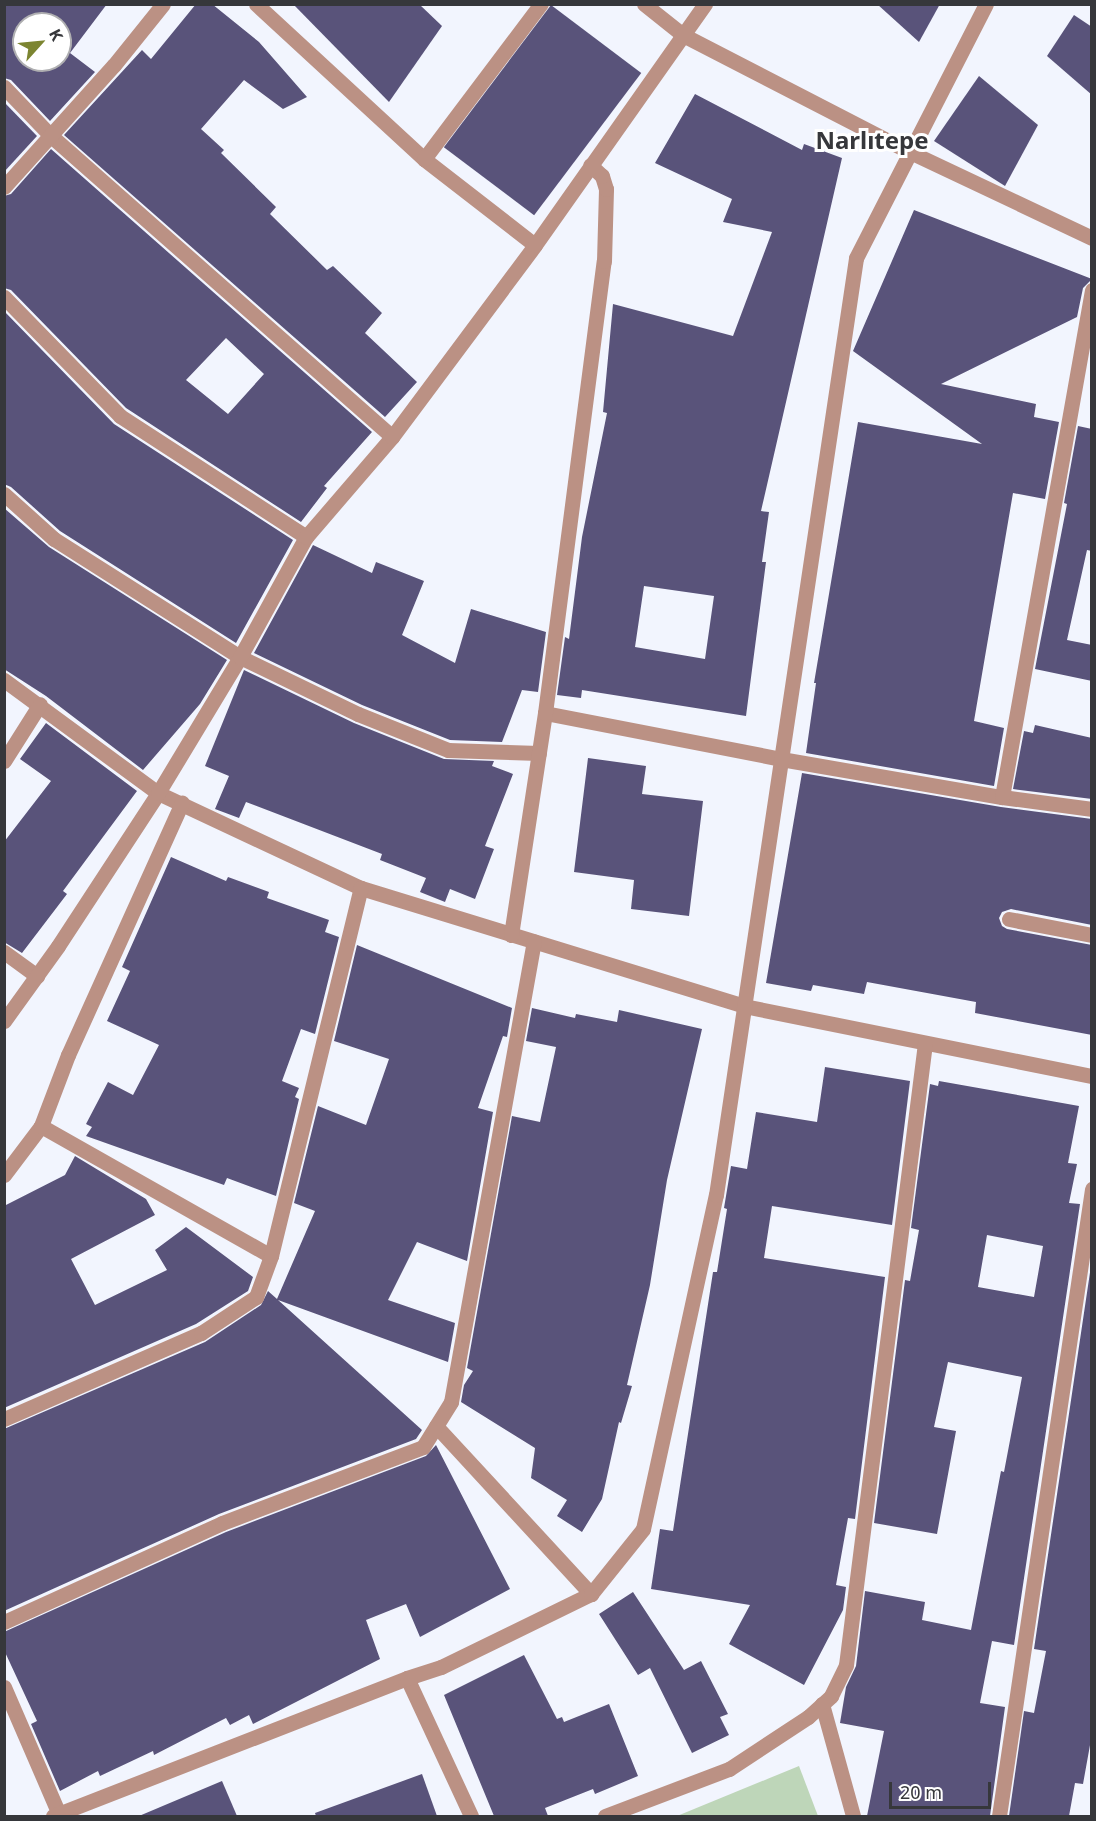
<!DOCTYPE html>
<html>
<head>
<meta charset="utf-8">
<style>
  body { margin:0 }
  #map { position:relative; width:1096px; height:1821px; overflow:hidden; background:#f2f5fe; font-family:"Noto Sans",sans-serif }
  div>[style] { position:absolute }
  .green>* { inset:0; background:#bed6b9 }
  .building>* { inset:0; background:#59537a; transform-origin:0 0 }
  .minor>* { height:15px; margin:-7.5px; padding:0 7.5px; transform-origin:7.5px; border-radius:7.5px; background:#bb9184 }
  span { translate:-50% -50%; white-space:nowrap; text-align:center; line-height:1.15; -webkit-text-stroke:6px #fff; paint-order:stroke }
  .district-label { font-size:24px; color:#36373b; font-weight:700 }
  .frame { position:absolute; inset:0; border:6px solid #36373b; pointer-events:none }
  .north { position:absolute; left:12px; top:12px; width:60px; height:60px; box-sizing:border-box; background:#fff; border:2px solid #afafb1; border-radius:50%; rotate:63deg; font-size:16px; font-weight:700; line-height:24px; text-align:center; color:#36373b }
  .north::after { content:''; display:block; margin:auto; width:21px; height:27px; background:#7c8531; clip-path:polygon(50% 0,100% 100%,50% 72%,0 100%) }
  .scale { position:absolute; left:889px; top:1782px; width:102px; height:27px; box-sizing:border-box; border:3px solid #36373b; border-top:0; padding-left:8px; font-size:18px; line-height:21px; white-space:nowrap; color:#36373b; -webkit-text-stroke:4px #fff; paint-order:stroke }
</style>
</head>
<body>
<div id="map">
  <div class="green">
    <div style="clip-path:polygon(799px 1766px,818px 1816px,677px 1816px)"></div>
  </div>
  <div class="building">
    <div style="clip-path:polygon(evenodd,4px 4px,107px 4px,70px 53px,95px 72px,50px 121px,11px 80px,4px 78px,4px 4px,24px 24px,60px 24px,60px 60px,24px 60px,24px 24px)"></div>
    <div style="clip-path:polygon(196px 4px,212px 4px,259px 42px,307px 97px,283px 109px,244px 80px,201px 129px,224px 150px,221px 153px,276px 207px,270px 214px,327px 270px,333px 266px,382px 313px,365px 333px,417px 382px,385px 417px,64px 135px,142px 50px,151px 59px)"></div>
    <div style="clip-path:polygon(293px 4px,419px 4px,442px 26px,389px 102px)"></div>
    <div style="clip-path:polygon(877px 4px,940px 4px,919px 42px)"></div>
    <div style="left:551px;top:5px;width:113px;height:178px;rotate:37deg"></div>
    <div style="clip-path:polygon(1074px 15px,1092px 27px,1092px 95px,1047px 56px)"></div>
    <div style="clip-path:polygon(979px 76px,1038px 125px,1005px 186px,934px 141px)"></div>
    <div style="clip-path:polygon(evenodd,695px 94px,802px 150px,804px 144px,842px 158px,761px 511px,769px 512px,762px 562px,766px 562px,746px 716px,582px 690px,581px 698px,557px 695px,565px 637px,569px 639px,582px 537px,607px 413px,603px 412px,613px 304px,733px 336px,772px 232px,723px 222px,732px 199px,655px 163px,695px 94px,644px 586px,714px 596px,705px 659px,635px 647px,644px 586px)"></div>
    <div style="clip-path:polygon(4px 102px,37px 136px,4px 172px)"></div>
    <div style="clip-path:polygon(evenodd,51px 149px,372px 432px,324px 486px,327px 488px,301px 522px,126px 408px,11px 290px,4px 288px,4px 196px,11px 194px,51px 149px,226px 338px,264px 374px,228px 414px,186px 380px,226px 338px)"></div>
    <div style="clip-path:polygon(914px 210px,1092px 279px,1083px 288px,1077px 317px,941px 384px,1036px 404px,1034px 417px,1059px 422px,1045px 499px,1013px 493px,974px 721px,1004px 728px,994px 786px,806px 753px,816px 683px,814px 683px,858px 422px,982px 444px,853px 351px)"></div>
    <div style="clip-path:polygon(4px 311px,114px 424px,293px 540px,236px 643px,60px 531px,11px 487px,4px 484px)"></div>
    <div style="clip-path:polygon(1078px 426px,1092px 429px,1092px 551px,1087px 550px,1067px 640px,1092px 645px,1092px 681px,1035px 669px,1067px 504px,1064px 503px)"></div>
    <div style="clip-path:polygon(4px 508px,49px 547px,227px 660px,200px 704px,143px 770px,46px 696px,4px 669px)"></div>
    <div style="clip-path:polygon(313px 545px,372px 573px,376px 562px,424px 581px,402px 635px,455px 663px,471px 609px,546px 632px,538px 692px,522px 690px,502px 742px,450px 740px,362px 705px,254px 653px)"></div>
    <div style="clip-path:polygon(244px 670px,354px 723px,444px 759px,494px 761px,492px 766px,513px 774px,485px 846px,494px 849px,475px 899px,450px 889px,445px 902px,420px 892px,426px 878px,380px 860px,382px 854px,246px 802px,239px 818px,215px 809px,229px 776px,205px 766px)"></div>
    <div style="clip-path:polygon(46px 723px,137px 791px,63px 891px,67px 894px,22px 953px,4px 942px,4px 842px,51px 781px,20px 759px)"></div>
    <div style="clip-path:polygon(1035px 725px,1092px 738px,1092px 799px,1013px 789px,1024px 731px,1033px 733px)"></div>
    <div style="clip-path:polygon(588px 758px,646px 766px,642px 794px,703px 801px,689px 916px,631px 909px,634px 880px,574px 872px)"></div>
    <div style="clip-path:polygon(802px 773px,1001px 807px,1092px 819px,1092px 925px,1011px 909px,1002px 912px,999px 918px,1002px 926px,1007px 929px,1092px 945px,1092px 1035px,975px 1013px,976px 1002px,867px 982px,864px 994px,813px 985px,811px 991px,766px 983px)"></div>
    <div style="clip-path:polygon(171px 857px,226px 881px,228px 877px,269px 892px,267px 898px,329px 920px,325px 932px,339px 937px,315px 1034px,301px 1029px,282px 1081px,299px 1088px,295px 1097px,299px 1099px,276px 1196px,227px 1178px,224px 1185px,86px 1136px,92px 1127px,86px 1124px,108px 1082px,133px 1095px,159px 1045px,107px 1021px,130px 971px,122px 967px)"></div>
    <div style="clip-path:polygon(357px 945px,512px 1008px,507px 1037px,503px 1036px,478px 1108px,493px 1112px,467px 1261px,417px 1242px,388px 1300px,455px 1323px,448px 1362px,278px 1300px,422px 1430px,416px 1439px,219px 1514px,4px 1611px,4px 1429px,205px 1342px,261px 1305px,268px 1291px,277px 1299px,315px 1211px,294px 1203px,318px 1106px,366px 1125px,389px 1059px,334px 1041px)"></div>
    <div style="clip-path:polygon(532px 1008px,575px 1018px,576px 1014px,617px 1022px,619px 1010px,702px 1029px,667px 1180px,650px 1285px,627px 1385px,632px 1386px,621px 1423px,619px 1422px,602px 1499px,582px 1532px,557px 1516px,567px 1500px,531px 1478px,535px 1448px,461px 1402px,464px 1385px,473px 1371px,467px 1368px,512px 1116px,540px 1122px,556px 1047px,526px 1041px)"></div>
    <div style="clip-path:polygon(825px 1067px,910px 1081px,892px 1225px,772px 1206px,764px 1258px,885px 1277px,855px 1519px,848px 1518px,836px 1585px,846px 1587px,843px 1610px,804px 1685px,729px 1644px,750px 1605px,651px 1589px,660px 1529px,673px 1531px,713px 1272px,717px 1272px,727px 1209px,724px 1208px,731px 1166px,747px 1169px,756px 1112px,817px 1122px)"></div>
    <div style="clip-path:polygon(evenodd,939px 1081px,1079px 1106px,1068px 1163px,1077px 1164px,1069px 1203px,1080px 1204px,1014px 1645px,992px 1641px,980px 1703px,1005px 1707px,990px 1816px,867px 1816px,884px 1731px,840px 1723px,846px 1687px,856px 1666px,865px 1591px,925px 1602px,922px 1620px,971px 1630px,1001px 1471px,1004px 1472px,1022px 1377px,948px 1362px,934px 1427px,956px 1431px,937px 1534px,874px 1523px,905px 1280px,910px 1281px,919px 1230px,911px 1228px,930px 1084px,938px 1086px,939px 1081px,987px 1235px,1043px 1246px,1034px 1297px,978px 1287px,987px 1235px)"></div>
    <div style="clip-path:polygon(75px 1156px,146px 1199px,155px 1215px,71px 1259px,95px 1305px,167px 1270px,155px 1250px,186px 1227px,253px 1277px,248px 1291px,196px 1324px,4px 1408px,4px 1206px,65px 1175px)"></div>
    <div style="clip-path:polygon(1092px 1259px,1092px 1734px,1083px 1784px,1075px 1783px,1069px 1816px,1009px 1816px,1024px 1711px,1034px 1713px,1046px 1651px,1034px 1649px)"></div>
    <div style="clip-path:polygon(436px 1445px,510px 1589px,420px 1637px,406px 1604px,366px 1620px,380px 1659px,253px 1724px,249px 1715px,230px 1725px,226px 1718px,154px 1755px,153px 1751px,100px 1776px,98px 1771px,60px 1791px,31px 1724px,37px 1721px,4px 1650px,4px 1632px,226px 1532px,426px 1456px)"></div>
    <div style="clip-path:polygon(633px 1592px,684px 1670px,701px 1661px,728px 1714px,720px 1717px,729px 1735px,692px 1753px,650px 1668px,638px 1675px,599px 1614px)"></div>
    <div style="clip-path:polygon(524px 1655px,557px 1719px,562px 1717px,564px 1722px,609px 1704px,638px 1776px,595px 1794px,593px 1789px,545px 1808px,548px 1816px,494px 1816px,444px 1695px)"></div>
    <div style="clip-path:polygon(422px 1774px,437px 1816px,316px 1816px,315px 1813px)"></div>
    <div style="clip-path:polygon(222px 1781px,237px 1816px,139px 1816px)"></div>
  </div>
  <div class="minor">
    <div style="left:256px;top:4px;width:229px;rotate:42.7deg"></div>
    <div style="left:424px;top:159px;width:140px;rotate:37.8deg"></div>
    <div style="left:644px;top:4px;width:50px;rotate:38.5deg"></div>
    <div style="left:683px;top:35px;width:255px;rotate:27.3deg"></div>
    <div style="left:910px;top:152px;width:201px;rotate:25.3deg"></div>
    <div style="left:4px;top:87px;width:66px;rotate:46.2deg"></div>
    <div style="left:50px;top:135px;width:456px;rotate:41.4deg"></div>
    <div style="left:424px;top:159px;width:194px;rotate:-53deg"></div>
    <div style="left:4px;top:187px;width:164px;rotate:-48deg"></div>
    <div style="left:114px;top:65px;width:78px;rotate:-51.2deg"></div>
    <div style="left:4px;top:297px;width:166px;rotate:45.7deg"></div>
    <div style="left:120px;top:416px;width:222px;rotate:33deg"></div>
    <div style="left:4px;top:494px;width:67px;rotate:42deg"></div>
    <div style="left:54px;top:539px;width:220px;rotate:32.4deg"></div>
    <div style="left:240px;top:657px;width:131px;rotate:25.8deg"></div>
    <div style="left:358px;top:714px;width:97px;rotate:21.8deg"></div>
    <div style="left:448px;top:750px;width:91px;rotate:1.9deg"></div>
    <div style="left:4px;top:680px;width:191px;rotate:36.3deg"></div>
    <div style="left:158px;top:793px;width:224px;rotate:25.1deg"></div>
    <div style="left:361px;top:888px;width:401px;rotate:17.1deg"></div>
    <div style="left:744px;top:1006px;width:355px;rotate:11.4deg"></div>
    <div style="left:545px;top:713px;width:240px;rotate:11deg"></div>
    <div style="left:781px;top:759px;width:224px;rotate:9.8deg"></div>
    <div style="left:1002px;top:797px;width:91px;rotate:7.6deg"></div>
    <div style="left:4px;top:761px;width:67px;rotate:-57.7deg"></div>
    <div style="left:1002px;top:797px;width:515px;rotate:-79.93deg"></div>
    <div style="left:1009px;top:919px;width:85px;rotate:10.9deg"></div>
    <div style="left:511px;top:935px;width:225px;rotate:-81.3deg"></div>
    <div style="left:545px;top:713px;width:456px;rotate:-82.6deg"></div>
    <div style="left:604px;top:261px;width:72px;rotate:-88.4deg"></div>
    <div style="left:606px;top:189px;width:14px;rotate:-107deg"></div>
    <div style="left:602px;top:176px;width:16px;rotate:-137deg"></div>
    <div style="left:4px;top:952px;width:41px;rotate:36deg"></div>
    <div style="left:4px;top:1021px;width:92px;rotate:-54.2deg"></div>
    <div style="left:58px;top:946px;width:183px;rotate:-56.8deg"></div>
    <div style="left:158px;top:793px;width:159px;rotate:-58.9deg"></div>
    <div style="left:240px;top:657px;width:137px;rotate:-61.2deg"></div>
    <div style="left:306px;top:537px;width:132px;rotate:-49.3deg"></div>
    <div style="left:392px;top:437px;width:239px;rotate:-53.3deg"></div>
    <div style="left:535px;top:245px;width:295px;rotate:-54.8deg"></div>
    <div style="left:41px;top:1126px;width:264px;rotate:29.5deg"></div>
    <div style="left:4px;top:1175px;width:61px;rotate:-52.9deg"></div>
    <div style="left:41px;top:1126px;width:76px;rotate:-69.2deg"></div>
    <div style="left:68px;top:1055px;width:277px;rotate:-65.7deg"></div>
    <div style="left:4px;top:1419px;width:215px;rotate:-23.6deg"></div>
    <div style="left:201px;top:1333px;width:66px;rotate:-33.2deg"></div>
    <div style="left:256px;top:1297px;width:44px;rotate:-69.9deg"></div>
    <div style="left:271px;top:1256px;width:379px;rotate:-76.3deg"></div>
    <div style="left:436px;top:1426px;width:229px;rotate:47.3deg"></div>
    <div style="left:4px;top:1622px;width:239px;rotate:-24.4deg"></div>
    <div style="left:222px;top:1523px;width:215px;rotate:-20.7deg"></div>
    <div style="left:423px;top:1447px;width:53px;rotate:-58.1deg"></div>
    <div style="left:451px;top:1402px;width:468px;rotate:-79.8deg"></div>
    <div style="left:407px;top:1678px;width:152px;rotate:65.1deg"></div>
    <div style="left:4px;top:1687px;width:138px;rotate:66.6deg"></div>
    <div style="left:822px;top:1704px;width:116px;rotate:74.5deg"></div>
    <div style="left:53px;top:1816px;width:380px;rotate:-21.3deg"></div>
    <div style="left:407px;top:1678px;width:36px;rotate:-18deg"></div>
    <div style="left:441px;top:1667px;width:167px;rotate:-26deg"></div>
    <div style="left:591px;top:1594px;width:83px;rotate:-51.3deg"></div>
    <div style="left:643px;top:1529px;width:342px;rotate:-77.7deg"></div>
    <div style="left:716px;top:1195px;width:947px;rotate:-81.5deg"></div>
    <div style="left:856px;top:258px;width:285px;rotate:-62.9deg"></div>
    <div style="left:605px;top:1816px;width:133px;rotate:-20.8deg"></div>
    <div style="left:729px;top:1769px;width:95px;rotate:-33.4deg"></div>
    <div style="left:808px;top:1717px;width:31px;rotate:-42deg"></div>
    <div style="left:831px;top:1696px;width:34px;rotate:-64deg"></div>
    <div style="left:846px;top:1665px;width:627px;rotate:-82.76deg"></div>
    <div style="left:999px;top:1816px;width:634px;rotate:-81.56deg"></div>
  </div>
  <div class="district-label">
    <span style="left:872px;top:140px">Narlıtepe</span>
  </div>
  <div class="frame"></div>
  <div class="north">K</div>
  <div class="scale">20 m</div>
</div>
</body>
</html>
